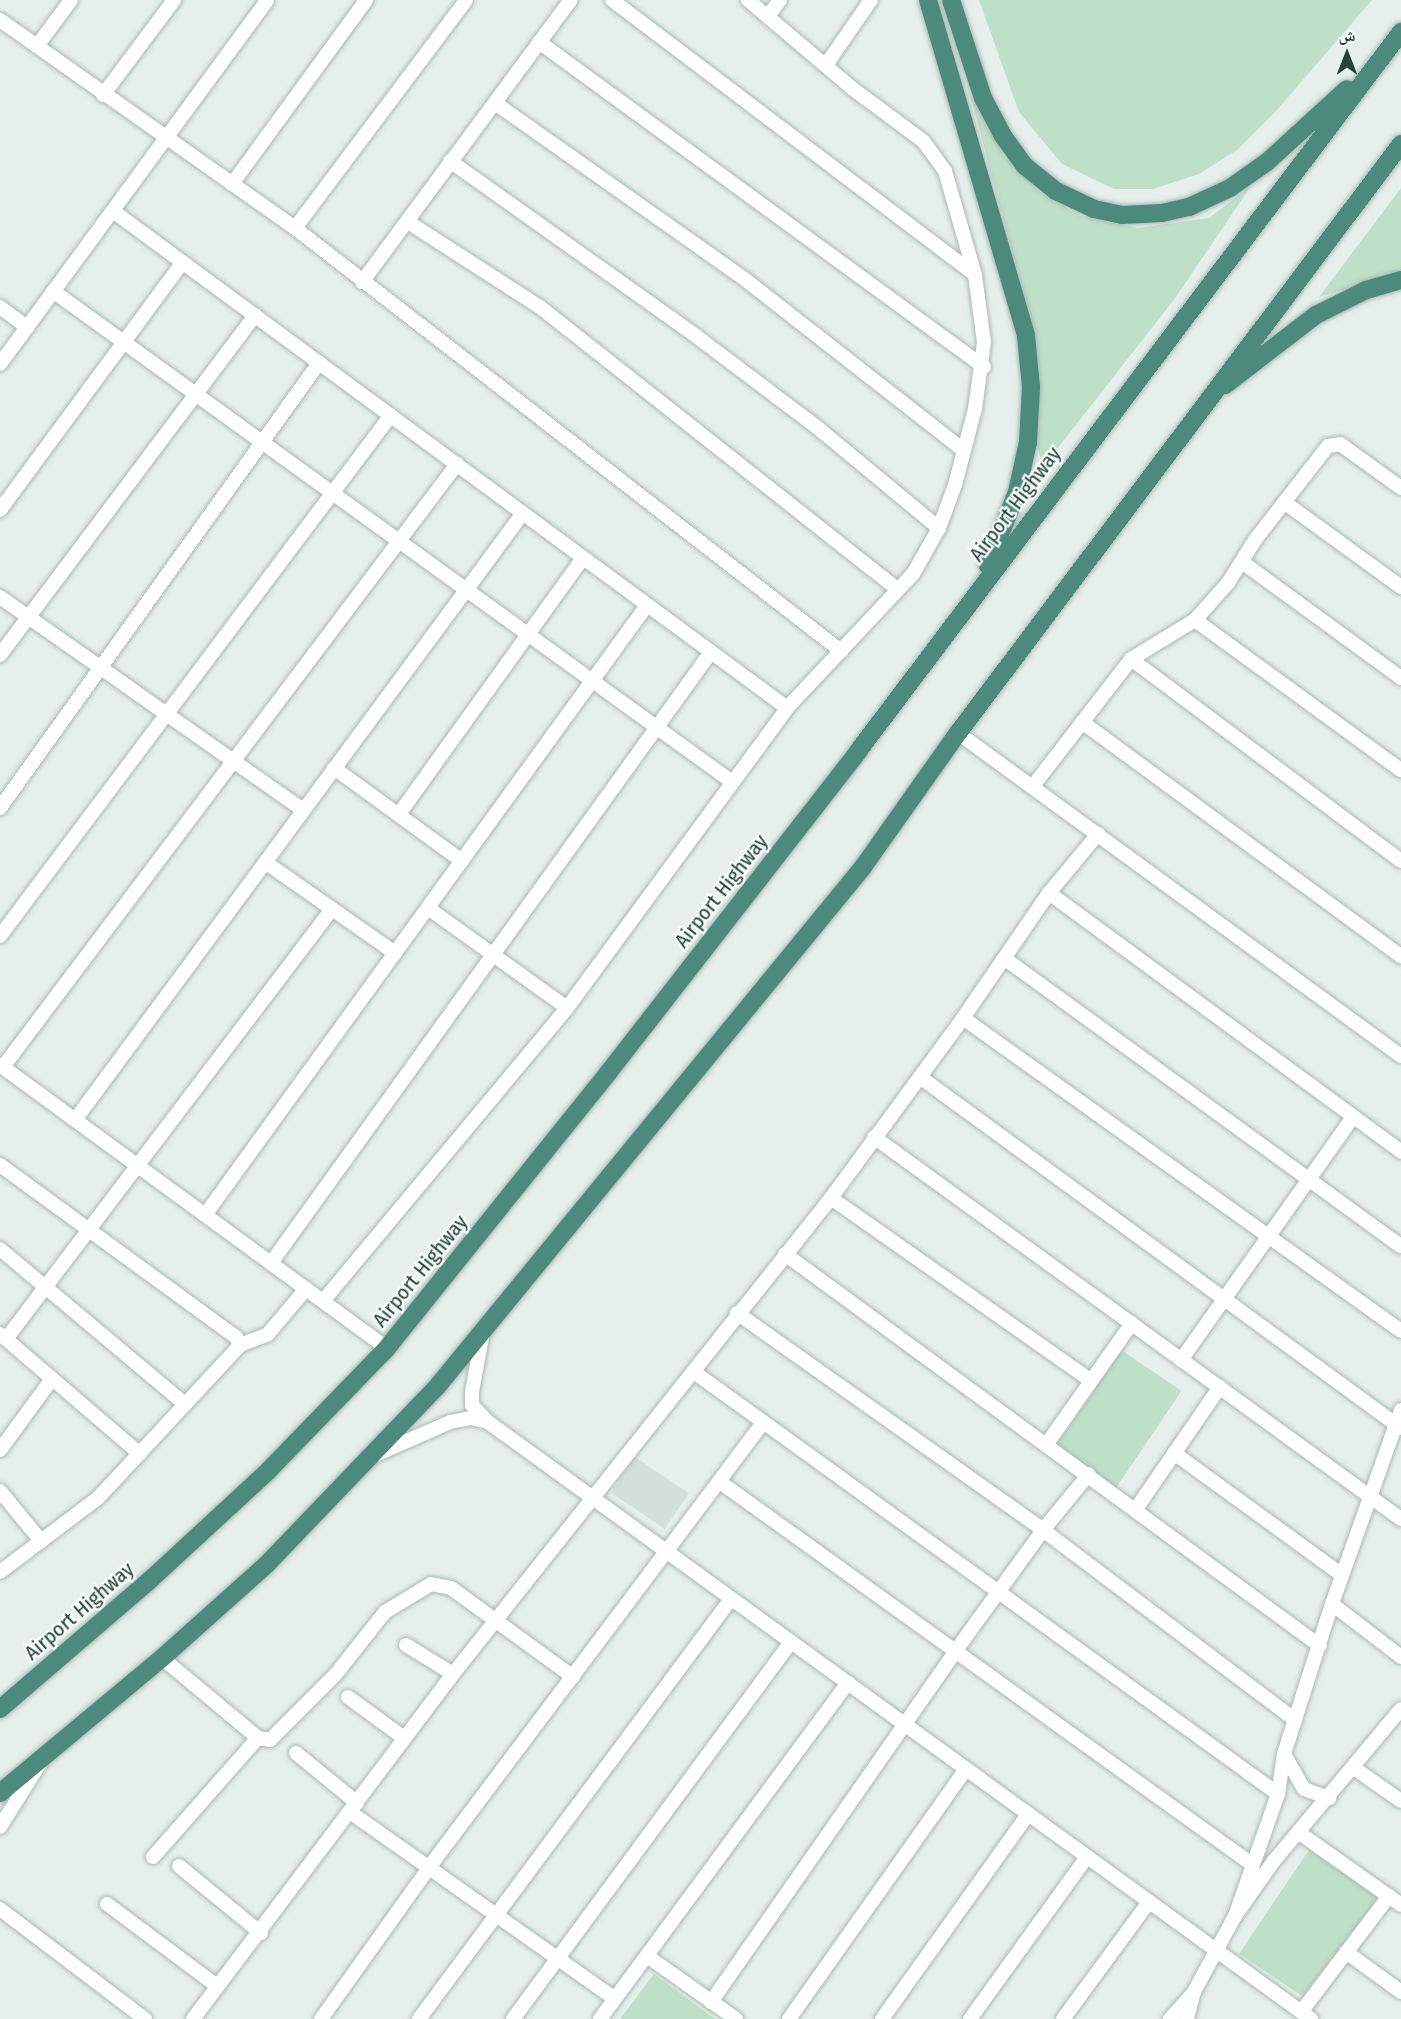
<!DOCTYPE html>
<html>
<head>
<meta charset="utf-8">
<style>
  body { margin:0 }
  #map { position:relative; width:1401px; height:2019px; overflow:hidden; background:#e6efeb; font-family:"Fira Sans Condensed","Noto Naskh Arabic",sans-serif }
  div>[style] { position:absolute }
  .built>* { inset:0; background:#d4dfda; transform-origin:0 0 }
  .green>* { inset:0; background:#bfe0c8; transform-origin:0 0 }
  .roads { filter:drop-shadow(0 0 2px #a8b8b2) drop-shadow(0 0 2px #a8b8b2) }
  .minor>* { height:14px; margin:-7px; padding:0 7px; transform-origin:7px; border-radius:7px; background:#fff }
  .trunk>* { height:18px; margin:-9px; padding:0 9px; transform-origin:9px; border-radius:9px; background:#4c8a7c }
  span { translate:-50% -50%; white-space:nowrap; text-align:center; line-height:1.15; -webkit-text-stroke:4.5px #f7fbf9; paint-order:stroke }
  .street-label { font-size:21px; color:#24423a }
  .north { position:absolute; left:1317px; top:24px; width:60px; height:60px; -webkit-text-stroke:4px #f7fbf9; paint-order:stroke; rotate:0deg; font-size:16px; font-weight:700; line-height:24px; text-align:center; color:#24423a }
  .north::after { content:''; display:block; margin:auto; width:21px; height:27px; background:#24423a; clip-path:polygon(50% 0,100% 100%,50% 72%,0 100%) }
</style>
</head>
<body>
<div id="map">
  <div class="built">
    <div style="left:635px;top:1457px;width:65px;height:43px;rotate:34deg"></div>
  </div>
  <div class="green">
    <div style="clip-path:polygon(979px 0,1372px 0,1276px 111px,1237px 150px,1199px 174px,1153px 189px,1114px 189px,1062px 164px,1019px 112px)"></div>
    <div style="clip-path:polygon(970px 95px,1004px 156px,1039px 192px,1081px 216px,1138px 228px,1209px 218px,1251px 186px,1176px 297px,1043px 467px,1037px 446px,1039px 372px,1030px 318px)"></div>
    <div style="clip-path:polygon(1401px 188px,1401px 272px,1319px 297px)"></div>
    <div style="left:1121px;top:1350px;width:73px;height:119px;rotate:34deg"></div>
    <div style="left:1309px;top:1850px;width:84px;height:125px;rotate:34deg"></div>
    <div style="clip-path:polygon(654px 1974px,715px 2019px,620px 2019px)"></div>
  </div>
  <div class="roads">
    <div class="minor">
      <div style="left:612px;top:0;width:455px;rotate:37.1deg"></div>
      <div style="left:768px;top:16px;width:20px;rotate:-53deg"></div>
      <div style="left:0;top:20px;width:361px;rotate:35.2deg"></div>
      <div style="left:295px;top:228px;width:691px;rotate:37.77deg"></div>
      <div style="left:539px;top:42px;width:551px;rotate:36.14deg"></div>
      <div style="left:37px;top:46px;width:57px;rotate:-53.5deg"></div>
      <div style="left:826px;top:65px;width:79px;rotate:-55.3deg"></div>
      <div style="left:103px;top:95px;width:119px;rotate:-53.2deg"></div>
      <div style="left:495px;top:103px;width:309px;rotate:35.2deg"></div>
      <div style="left:747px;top:281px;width:274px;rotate:38deg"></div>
      <div style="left:450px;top:161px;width:302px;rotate:35.4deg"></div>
      <div style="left:696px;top:336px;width:153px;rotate:37deg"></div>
      <div style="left:818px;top:428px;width:157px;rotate:39.6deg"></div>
      <div style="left:232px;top:184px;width:228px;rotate:-53.9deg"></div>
      <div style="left:113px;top:211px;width:837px;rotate:36.4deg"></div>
      <div style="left:408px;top:222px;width:157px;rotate:32.8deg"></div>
      <div style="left:540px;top:307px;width:455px;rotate:38.3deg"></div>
      <div style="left:295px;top:228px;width:285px;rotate:-53.1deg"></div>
      <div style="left:362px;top:282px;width:351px;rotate:-53.5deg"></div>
      <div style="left:53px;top:291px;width:837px;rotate:35.86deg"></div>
      <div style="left:0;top:307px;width:34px;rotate:37deg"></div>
      <div style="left:0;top:364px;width:451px;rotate:-53.7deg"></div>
      <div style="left:1284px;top:502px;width:145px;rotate:36deg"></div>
      <div style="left:0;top:510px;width:308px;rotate:-53.6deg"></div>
      <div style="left:1242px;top:562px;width:197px;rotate:36.1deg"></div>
      <div style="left:0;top:597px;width:370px;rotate:35.1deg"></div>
      <div style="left:1195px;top:620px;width:255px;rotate:36.1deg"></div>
      <div style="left:0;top:655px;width:425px;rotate:-53.1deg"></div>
      <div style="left:1131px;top:659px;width:337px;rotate:36.8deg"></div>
      <div style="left:1082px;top:722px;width:396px;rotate:36.3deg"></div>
      <div style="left:958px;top:733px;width:548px;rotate:36.1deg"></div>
      <div style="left:334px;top:768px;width:158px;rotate:36deg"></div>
      <div style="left:1033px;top:786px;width:160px;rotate:-52.3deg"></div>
      <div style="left:1131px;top:659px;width:75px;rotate:-31.4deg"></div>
      <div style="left:1195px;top:620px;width:50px;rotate:-48.3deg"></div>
      <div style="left:1228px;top:583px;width:51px;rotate:-57.9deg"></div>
      <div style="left:1255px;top:540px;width:119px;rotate:-52.2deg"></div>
      <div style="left:1328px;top:446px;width:12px;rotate:-9deg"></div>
      <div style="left:1340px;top:444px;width:75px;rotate:35.8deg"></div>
      <div style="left:0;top:808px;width:548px;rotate:-54.37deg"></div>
      <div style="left:399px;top:814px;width:315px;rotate:-54.3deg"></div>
      <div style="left:265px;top:862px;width:159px;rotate:35deg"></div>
      <div style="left:1049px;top:893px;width:437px;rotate:36.3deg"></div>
      <div style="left:428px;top:908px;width:171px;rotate:35.7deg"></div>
      <div style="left:0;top:936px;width:651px;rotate:-53.11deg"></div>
      <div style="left:1004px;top:958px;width:490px;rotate:36deg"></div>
      <div style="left:963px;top:1018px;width:538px;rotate:35.55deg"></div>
      <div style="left:0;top:1065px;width:479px;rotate:36.2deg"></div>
      <div style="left:3px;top:1067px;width:755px;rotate:-53.02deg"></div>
      <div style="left:920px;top:1077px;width:595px;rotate:36.12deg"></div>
      <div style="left:75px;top:1120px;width:754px;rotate:-53.57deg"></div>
      <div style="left:874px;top:1137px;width:651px;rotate:35.94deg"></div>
      <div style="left:0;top:1165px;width:292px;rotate:36.1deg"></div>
      <div style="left:236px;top:1337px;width:9px;rotate:63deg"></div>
      <div style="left:831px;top:1198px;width:318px;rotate:35.1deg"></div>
      <div style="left:205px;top:1215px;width:753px;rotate:-54.07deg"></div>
      <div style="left:0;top:1249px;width:241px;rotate:40deg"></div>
      <div style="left:785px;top:1254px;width:663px;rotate:36.23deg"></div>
      <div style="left:271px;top:1263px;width:753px;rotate:-54.24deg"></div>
      <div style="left:323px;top:1301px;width:381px;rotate:-50.2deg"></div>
      <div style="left:567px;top:1008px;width:372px;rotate:-53.7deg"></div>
      <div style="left:787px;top:708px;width:184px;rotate:-46.8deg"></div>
      <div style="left:913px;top:574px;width:53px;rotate:-60.5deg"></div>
      <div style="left:939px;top:528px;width:46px;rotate:-69.6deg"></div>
      <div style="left:955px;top:485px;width:79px;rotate:-75.3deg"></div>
      <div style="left:975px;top:409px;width:68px;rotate:-82.3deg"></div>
      <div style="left:984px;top:342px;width:68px;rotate:-97.7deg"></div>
      <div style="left:975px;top:275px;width:108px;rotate:-106.1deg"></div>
      <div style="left:945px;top:171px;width:37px;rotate:-126deg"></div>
      <div style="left:923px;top:141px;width:87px;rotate:-143.4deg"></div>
      <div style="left:853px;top:89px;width:138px;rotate:-139.7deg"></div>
      <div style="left:737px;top:1313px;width:375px;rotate:35.3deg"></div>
      <div style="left:1043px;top:1530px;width:316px;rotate:37deg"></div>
      <div style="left:483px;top:1332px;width:61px;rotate:100.4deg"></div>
      <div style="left:472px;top:1392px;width:13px;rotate:90deg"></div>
      <div style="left:472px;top:1405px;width:23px;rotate:47deg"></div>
      <div style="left:488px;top:1422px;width:1017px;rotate:35.96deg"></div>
      <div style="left:0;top:1334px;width:184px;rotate:40.6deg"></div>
      <div style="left:6px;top:1339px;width:540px;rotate:-52.83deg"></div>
      <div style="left:1181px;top:1360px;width:298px;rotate:-54.7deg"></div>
      <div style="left:694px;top:1372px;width:721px;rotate:35.85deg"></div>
      <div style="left:1046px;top:1445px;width:149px;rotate:-54.8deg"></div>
      <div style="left:0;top:1450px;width:88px;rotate:-53.8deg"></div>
      <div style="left:1174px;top:1453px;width:208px;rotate:36deg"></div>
      <div style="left:375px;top:1455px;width:82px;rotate:-23.7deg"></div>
      <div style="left:450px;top:1422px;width:21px;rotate:-11deg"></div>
      <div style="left:471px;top:1418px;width:17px;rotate:13deg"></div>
      <div style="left:720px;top:1482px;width:656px;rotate:35.7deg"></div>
      <div style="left:0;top:1491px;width:65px;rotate:50.6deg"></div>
      <div style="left:1136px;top:1509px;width:148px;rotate:-55.5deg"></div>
      <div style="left:0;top:1572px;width:123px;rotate:-37.1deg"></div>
      <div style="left:98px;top:1498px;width:209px;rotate:-47.1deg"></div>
      <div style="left:240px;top:1345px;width:30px;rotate:-21deg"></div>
      <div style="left:268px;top:1334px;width:59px;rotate:-49.8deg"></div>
      <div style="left:1332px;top:1604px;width:87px;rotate:37.5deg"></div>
      <div style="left:406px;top:1645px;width:55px;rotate:31.7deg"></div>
      <div style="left:348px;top:1697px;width:69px;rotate:36.2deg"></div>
      <div style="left:258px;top:1738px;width:12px;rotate:9deg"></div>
      <div style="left:270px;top:1740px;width:93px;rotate:-45deg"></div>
      <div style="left:336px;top:1674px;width:79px;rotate:-51.7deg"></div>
      <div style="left:385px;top:1612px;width:54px;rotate:-31.3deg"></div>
      <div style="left:431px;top:1584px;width:20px;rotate:11deg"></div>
      <div style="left:451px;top:1588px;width:151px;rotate:36.1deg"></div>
      <div style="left:296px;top:1753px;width:79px;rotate:39.3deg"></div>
      <div style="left:1284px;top:1754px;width:40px;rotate:60.3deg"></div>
      <div style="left:1304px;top:1789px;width:27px;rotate:20deg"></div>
      <div style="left:1354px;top:1768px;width:57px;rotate:35.1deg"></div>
      <div style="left:350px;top:1812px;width:324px;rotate:35.2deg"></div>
      <div style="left:0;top:1827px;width:73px;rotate:-57.8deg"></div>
      <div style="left:1298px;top:1832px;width:126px;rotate:35.3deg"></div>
      <div style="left:153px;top:1857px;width:159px;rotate:-48.6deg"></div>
      <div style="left:258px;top:1738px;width:125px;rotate:-140.2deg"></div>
      <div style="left:179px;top:1866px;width:106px;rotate:39.3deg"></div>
      <div style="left:107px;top:1904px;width:137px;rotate:36.7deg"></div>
      <div style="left:0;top:1909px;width:182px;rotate:37.2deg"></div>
      <div style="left:1235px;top:1916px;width:129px;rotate:-70.6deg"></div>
      <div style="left:1278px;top:1794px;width:40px;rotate:-81.5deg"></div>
      <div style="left:1284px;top:1754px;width:157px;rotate:-72.3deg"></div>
      <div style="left:1332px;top:1604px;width:206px;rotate:-70.4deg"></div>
      <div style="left:1346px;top:1952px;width:68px;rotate:36deg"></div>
      <div style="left:647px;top:1956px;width:109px;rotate:35.3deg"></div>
      <div style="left:711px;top:2002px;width:430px;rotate:-55.1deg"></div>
      <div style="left:957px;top:1649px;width:147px;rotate:-54.1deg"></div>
      <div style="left:1043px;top:1530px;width:72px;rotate:-50.6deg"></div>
      <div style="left:1301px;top:2012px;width:146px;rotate:-52.8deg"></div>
      <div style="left:193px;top:2019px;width:432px;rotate:-53deg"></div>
      <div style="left:453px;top:1674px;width:608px;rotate:-51.55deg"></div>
      <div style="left:831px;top:1198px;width:223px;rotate:-53.7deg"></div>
      <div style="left:963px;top:1018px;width:152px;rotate:-55.5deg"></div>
      <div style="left:1049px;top:893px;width:77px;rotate:-50.3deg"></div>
      <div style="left:321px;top:2019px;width:188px;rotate:-54.5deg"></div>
      <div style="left:430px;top:1866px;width:553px;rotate:-53.09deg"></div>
      <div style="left:419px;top:2019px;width:523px;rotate:-53.39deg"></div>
      <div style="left:513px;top:2019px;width:468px;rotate:-53.6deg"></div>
      <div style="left:600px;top:2019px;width:418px;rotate:-53.6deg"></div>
      <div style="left:789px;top:2019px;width:306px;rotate:-54.7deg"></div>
      <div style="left:882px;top:2019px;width:252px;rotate:-54.5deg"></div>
      <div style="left:970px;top:2019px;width:200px;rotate:-54.2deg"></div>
      <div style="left:1063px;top:2019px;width:145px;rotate:-53.7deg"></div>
      <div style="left:1170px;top:2019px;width:36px;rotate:-48deg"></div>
      <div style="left:1194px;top:1992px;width:86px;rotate:-61.7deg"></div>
      <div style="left:1235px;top:1916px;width:66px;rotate:-54.9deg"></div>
      <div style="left:1273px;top:1862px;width:199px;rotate:-50.1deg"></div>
      <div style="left:1187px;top:2019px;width:25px;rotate:-76deg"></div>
    </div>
    <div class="trunk">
      <div style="left:928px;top:0;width:350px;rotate:73.7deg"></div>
      <div style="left:1026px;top:336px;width:51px;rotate:84.4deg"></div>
      <div style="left:1031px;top:387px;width:55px;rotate:93.1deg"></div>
      <div style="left:1028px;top:442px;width:51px;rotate:102.4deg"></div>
      <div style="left:1017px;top:492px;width:79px;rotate:111.7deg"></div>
      <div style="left:951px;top:0;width:103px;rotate:71.9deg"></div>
      <div style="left:983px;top:98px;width:43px;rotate:62.2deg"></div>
      <div style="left:1003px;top:136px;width:37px;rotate:54deg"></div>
      <div style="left:1025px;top:166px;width:40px;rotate:39deg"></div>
      <div style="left:1056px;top:191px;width:42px;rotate:25.3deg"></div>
      <div style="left:1094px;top:209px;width:29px;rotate:12deg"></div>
      <div style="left:1122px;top:215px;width:40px;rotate:-2.9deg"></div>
      <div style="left:1162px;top:213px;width:28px;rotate:-13deg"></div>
      <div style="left:1189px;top:207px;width:45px;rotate:-24.9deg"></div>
      <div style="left:1230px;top:188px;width:45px;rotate:-35.1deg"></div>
      <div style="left:1267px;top:162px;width:108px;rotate:-42.4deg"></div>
      <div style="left:1225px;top:385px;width:115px;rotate:-37.6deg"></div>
      <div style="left:1316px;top:315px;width:56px;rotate:-26.6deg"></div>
      <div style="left:1366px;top:290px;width:36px;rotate:-16deg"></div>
      <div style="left:0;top:1709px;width:198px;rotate:-40.7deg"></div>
      <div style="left:150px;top:1580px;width:161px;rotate:-42.7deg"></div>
      <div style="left:268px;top:1471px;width:171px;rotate:-45.9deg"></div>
      <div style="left:387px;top:1348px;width:353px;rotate:-51.2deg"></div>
      <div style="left:608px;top:1073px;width:409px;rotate:-52.1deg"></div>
      <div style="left:859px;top:750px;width:900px;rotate:-52.95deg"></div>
      <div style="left:0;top:1793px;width:211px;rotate:-39.8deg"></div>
      <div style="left:162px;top:1658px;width:141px;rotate:-41.8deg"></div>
      <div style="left:267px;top:1564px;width:244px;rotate:-46.2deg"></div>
      <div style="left:436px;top:1388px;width:674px;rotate:-50.66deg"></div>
      <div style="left:863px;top:867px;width:164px;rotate:-54.7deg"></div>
      <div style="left:958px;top:733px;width:737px;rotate:-53.05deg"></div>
    </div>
  </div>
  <div class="street-label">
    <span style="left:1015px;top:504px;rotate:-53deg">Airport Highway</span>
    <span style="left:721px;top:891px;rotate:-52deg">Airport Highway</span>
    <span style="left:420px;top:1271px;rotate:-51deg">Airport Highway</span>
    <span style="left:79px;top:1611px;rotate:-41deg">Airport Highway</span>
  </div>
  <div class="north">ش</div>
</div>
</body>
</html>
